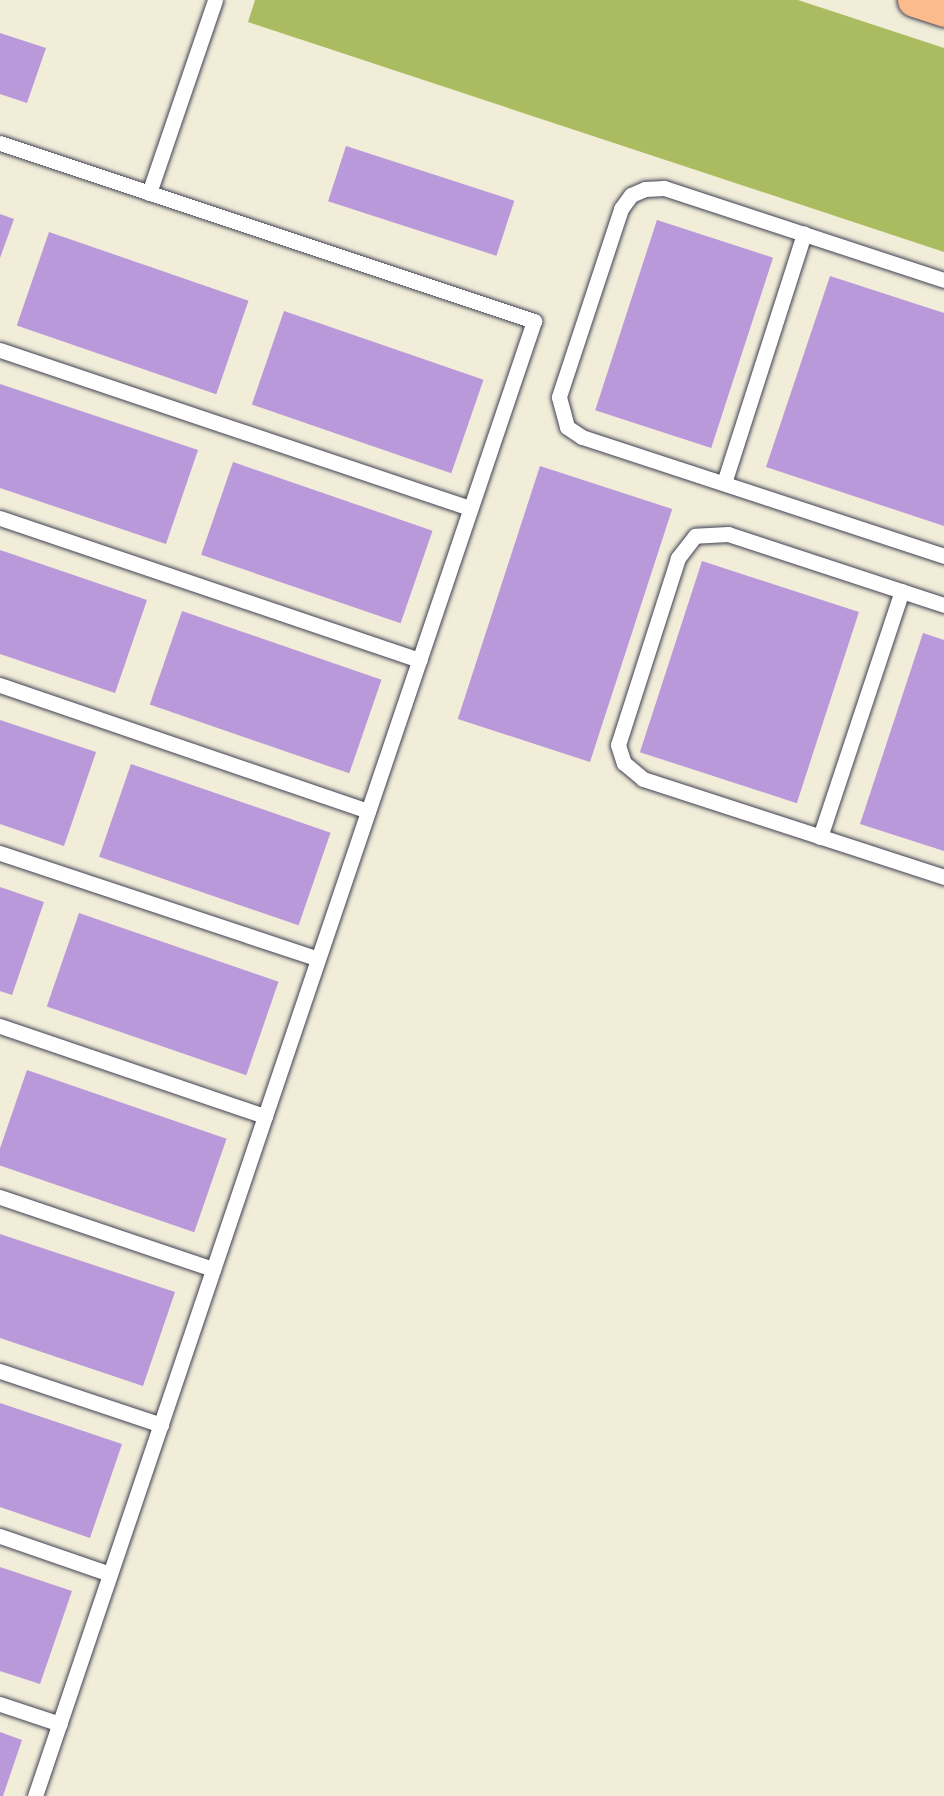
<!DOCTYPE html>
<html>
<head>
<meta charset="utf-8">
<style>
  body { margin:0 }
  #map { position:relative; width:944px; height:1796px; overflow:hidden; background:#f1edd9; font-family:"Old Standard TT",serif }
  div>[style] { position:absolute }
  .green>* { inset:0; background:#aabc5f }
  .building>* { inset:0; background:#b999d9; transform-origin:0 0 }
  .roads { filter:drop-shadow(0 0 2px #414053) drop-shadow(0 0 2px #414053) }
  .service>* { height:15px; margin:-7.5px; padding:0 7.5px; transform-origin:7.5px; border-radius:7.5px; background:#fff }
  .primary>* { height:33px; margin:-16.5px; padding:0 16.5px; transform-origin:16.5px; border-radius:16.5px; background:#fbbb8d }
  span { translate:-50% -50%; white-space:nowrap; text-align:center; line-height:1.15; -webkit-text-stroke:4.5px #fff; paint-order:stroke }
</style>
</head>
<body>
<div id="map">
  <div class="green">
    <div style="clip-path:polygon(255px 0,798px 0,944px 48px,944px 252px,248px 22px)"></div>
  </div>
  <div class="building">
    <div style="clip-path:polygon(0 33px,46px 48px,27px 103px,0 94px)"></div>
    <div style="left:346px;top:146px;width:177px;height:58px;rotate:18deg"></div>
    <div style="clip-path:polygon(0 214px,14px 219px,0 258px)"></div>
    <div style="left:657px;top:220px;width:122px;height:200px;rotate:18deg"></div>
    <div style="left:49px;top:232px;width:211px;height:99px;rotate:19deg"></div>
    <div style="clip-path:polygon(830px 276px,944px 313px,944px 526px,766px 467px)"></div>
    <div style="left:284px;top:311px;width:211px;height:99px;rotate:19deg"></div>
    <div style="clip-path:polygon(0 384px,198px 450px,166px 544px,0 488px)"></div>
    <div style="left:233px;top:462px;width:211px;height:98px;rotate:19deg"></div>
    <div style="left:540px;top:466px;width:139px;height:266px;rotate:18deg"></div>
    <div style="clip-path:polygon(0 550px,147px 600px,115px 693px,0 654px)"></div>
    <div style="left:702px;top:561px;width:165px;height:201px;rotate:18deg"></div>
    <div style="left:182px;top:611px;width:211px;height:99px;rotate:19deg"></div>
    <div style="clip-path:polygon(923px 633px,944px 640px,944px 851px,860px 824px)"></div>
    <div style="clip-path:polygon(0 720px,96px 752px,64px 846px,0 824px)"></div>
    <div style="left:131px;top:764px;width:211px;height:98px;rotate:19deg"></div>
    <div style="clip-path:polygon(0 887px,44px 902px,12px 995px,0 991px)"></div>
    <div style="left:79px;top:913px;width:211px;height:99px;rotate:19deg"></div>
    <div style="left:27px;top:1070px;width:211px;height:99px;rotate:19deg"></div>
    <div style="clip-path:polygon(0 1234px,175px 1292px,143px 1386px,0 1338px)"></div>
    <div style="clip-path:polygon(0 1403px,122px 1444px,90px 1538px,0 1507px)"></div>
    <div style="clip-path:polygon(0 1567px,72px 1591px,40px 1684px,0 1671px)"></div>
    <div style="clip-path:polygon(0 1732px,22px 1740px,3px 1796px,0 1796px)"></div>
  </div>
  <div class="roads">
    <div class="service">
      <div style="left:0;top:143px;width:563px;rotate:18.43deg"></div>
      <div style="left:534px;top:321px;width:1557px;rotate:108.69deg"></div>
      <div style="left:149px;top:193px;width:204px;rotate:-71.1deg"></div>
      <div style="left:944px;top:280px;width:295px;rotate:-161.8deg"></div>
      <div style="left:664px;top:188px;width:19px;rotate:177deg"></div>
      <div style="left:645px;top:189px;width:15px;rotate:157deg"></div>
      <div style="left:631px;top:195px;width:17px;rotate:126deg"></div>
      <div style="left:621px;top:209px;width:198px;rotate:108.3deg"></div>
      <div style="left:559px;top:397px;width:31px;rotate:75deg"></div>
      <div style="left:567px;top:427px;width:18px;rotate:34deg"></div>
      <div style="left:582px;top:437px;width:381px;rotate:18.2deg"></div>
      <div style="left:0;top:350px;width:496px;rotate:18.6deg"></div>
      <div style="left:724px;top:483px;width:262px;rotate:-72.2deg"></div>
      <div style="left:0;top:518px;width:443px;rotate:18.7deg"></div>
      <div style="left:944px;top:605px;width:227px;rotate:-161.8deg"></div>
      <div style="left:728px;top:534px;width:33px;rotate:177deg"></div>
      <div style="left:695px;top:536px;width:28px;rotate:128deg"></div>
      <div style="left:678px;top:558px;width:196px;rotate:107.8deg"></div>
      <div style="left:618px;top:745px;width:19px;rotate:72deg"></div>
      <div style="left:624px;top:763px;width:25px;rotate:40deg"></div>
      <div style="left:643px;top:779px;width:317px;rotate:18deg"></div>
      <div style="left:0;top:685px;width:389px;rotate:18.9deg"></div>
      <div style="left:820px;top:837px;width:259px;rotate:-71.6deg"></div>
      <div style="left:0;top:853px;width:335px;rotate:18.4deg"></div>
      <div style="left:0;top:1026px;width:280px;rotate:18.8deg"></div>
      <div style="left:0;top:1197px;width:225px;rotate:18.7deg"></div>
      <div style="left:0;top:1371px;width:170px;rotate:18.5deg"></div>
      <div style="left:0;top:1536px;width:116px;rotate:19.1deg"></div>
      <div style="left:0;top:1704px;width:63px;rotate:18.4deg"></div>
    </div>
    <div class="primary">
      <div style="left:914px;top:0;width:32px;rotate:18deg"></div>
    </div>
  </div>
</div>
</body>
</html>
